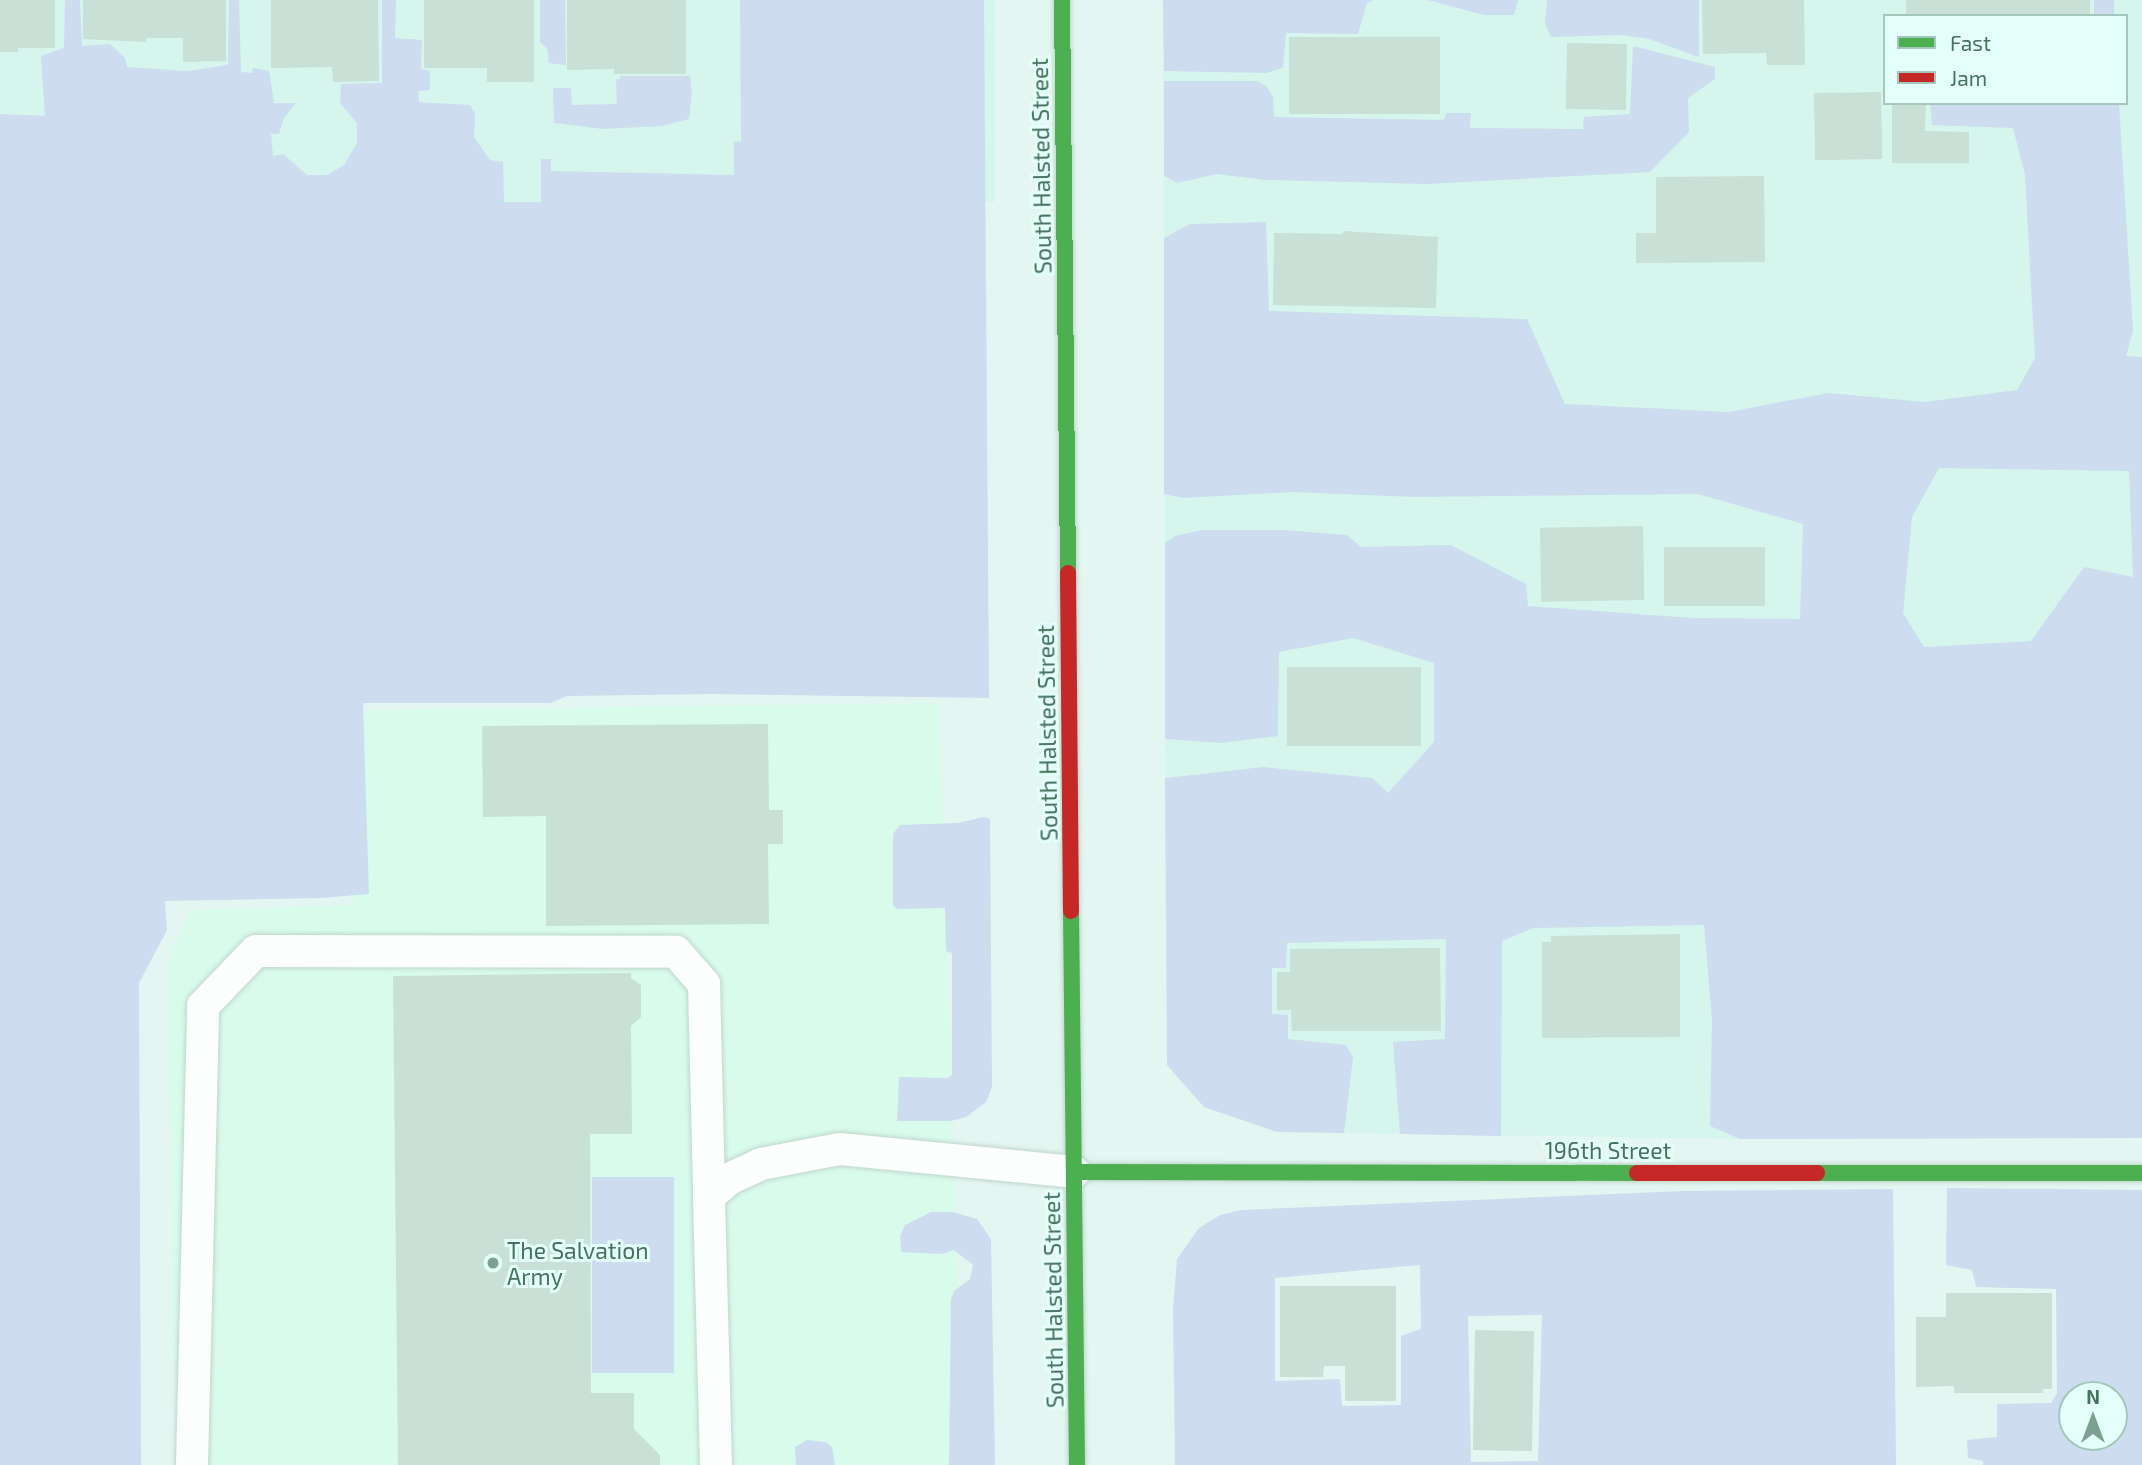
<!DOCTYPE html>
<html>
<head>
<meta charset="utf-8">
<style>
  body { margin:0 }
  #map { position:relative; width:2142px; height:1465px; overflow:hidden; background:#e4f6f2; font-family:"Exo 2",sans-serif }
  div>[style] { position:absolute }
  .residential>* { inset:0; background:#d6f5ed; transform-origin:0 0 }
  .commercial>* { inset:0; background:#d8fbeb }
  .green>* { inset:0; background:#cddcee; transform-origin:0 0 }
  .building>* { inset:0; background:#c9e0d7; transform-origin:0 0 }
  .roads { filter:drop-shadow(0 0 2px #c0d5cd) drop-shadow(0 0 2px #c0d5cd) }
  .lane>* { height:32px; margin:-16px; padding:0 16px; transform-origin:16px; border-radius:16px; background:#fbfefd }
  .fast>* { height:16px; margin:-8px; padding:0 8px; transform-origin:8px; border-radius:8px; background:#4caf50 }
  .jam>* { height:16px; margin:-8px; padding:0 8px; transform-origin:8px; border-radius:8px; background:#c62828 }
  .dots>* { width:19px; height:19px; translate:-50% -50%; box-sizing:border-box; border:4px solid #e4fff9; border-radius:50% }
  span { translate:-50% -50%; white-space:nowrap; text-align:center; line-height:1.15; -webkit-text-stroke:6px #e4fff9; paint-order:stroke }
  .street-label { font-size:23px; color:#45735d }
  .poi-label { font-size:23px; color:#45735d }
  .left { translate:0 -50%; text-align:left }
  .legend { position:absolute; left:1883px; top:14px; width:245px; height:91px; box-sizing:border-box; background:#e4fff9; border:2px solid #a4c7bb; margin:0; padding:9px 12px; list-style:none; font-size:21px; color:#45735d }
  .legend li { display:flex; align-items:center; gap:14px; height:35px }
  .legend b { width:35px; border:2px solid #a4c7bb }
  .north { position:absolute; left:2058px; top:1381px; width:70px; height:70px; box-sizing:border-box; background:#e4fff9; border:2px solid #a4c7bb; border-radius:50%; rotate:0deg; font-size:19px; font-weight:700; line-height:28px; text-align:center; color:#45735d }
  .north::after { content:''; display:block; margin:auto; width:24px; height:32px; background:#7da191; clip-path:polygon(50% 0,100% 100%,50% 72%,0 100%) }
</style>
</head>
<body>
<div id="map">
  <div class="residential">
    <div style="left:0;top:0;width:995px;height:202px"></div>
    <div style="clip-path:polygon(evenodd,1163px 0,2142px 0,2142px 1138px,1740px 1139px,1277px 1132px,1204px 1107px,1167px 1065px,1163px 0,1885px 16px,2126px 16px,2126px 103px,1885px 103px,1885px 16px)"></div>
  </div>
  <div class="commercial">
    <div style="clip-path:polygon(939px 703px,964px 1465px,176px 1465px,168px 965px,189px 910px,354px 905px,356px 710px)"></div>
  </div>
  <div class="green">
    <div style="clip-path:polygon(65px 0,80px 0,82px 46px,110px 44px,125px 58px,127px 67px,187px 71px,228px 65px,229px 0,239px 0,241px 72px,252px 73px,253px 68px,269px 71px,274px 103px,296px 103px,284px 118px,279px 134px,271px 134px,273px 156px,283px 154px,307px 175px,327px 175px,344px 165px,357px 143px,357px 123px,340px 103px,341px 84px,382px 83px,382px 0,396px 0,395px 38px,422px 40px,421px 69px,430px 71px,430px 90px,418px 91px,419px 102px,470px 105px,475px 113px,474px 137px,490px 160px,503px 162px,504px 202px,541px 202px,541px 159px,551px 159px,551px 171px,734px 175px,734px 141px,741px 142px,740px 0,984px 0,989px 698px,712px 694px,567px 696px,550px 703px,363px 703px,369px 894px,322px 898px,165px 901px,167px 930px,139px 983px,141px 1465px,0 1465px,0 114px,45px 116px,41px 56px,64px 48px)"></div>
    <div style="clip-path:polygon(540px 0,565px 0,566px 65px,549px 63px,547px 48px,540px 42px)"></div>
    <div style="clip-path:polygon(1163px 0,1374px 0,1367px 3px,1358px 34px,1286px 33px,1283px 68px,1267px 73px,1164px 71px)"></div>
    <div style="clip-path:polygon(1428px 0,1518px 0,1514px 15px,1484px 15px)"></div>
    <div style="clip-path:polygon(1547px 0,1699px 0,1699px 57px,1649px 39px,1622px 35px,1551px 37px,1545px 23px)"></div>
    <div style="left:2094px;top:0;width:20px;height:16px"></div>
    <div style="clip-path:polygon(1633px 46px,1715px 67px,1715px 79px,1688px 98px,1689px 132px,1650px 172px,1428px 184px,1265px 180px,1217px 174px,1177px 183px,1164px 176px,1164px 81px,1258px 81px,1267px 87px,1273px 97px,1274px 117px,1444px 120px,1446px 113px,1471px 113px,1470px 128px,1583px 129px,1584px 117px,1630px 114px)"></div>
    <div style="clip-path:polygon(620px 76px,690px 76px,692px 93px,689px 119px,661px 126px,603px 129px,554px 123px,553px 88px,571px 88px,572px 105px,617px 104px,616px 79px,620px 79px)"></div>
    <div style="clip-path:polygon(evenodd,1930px 103px,2119px 103px,2133px 331px,2126px 356px,2142px 357px,2142px 1138px,1740px 1139px,1710px 1126px,1712px 1019px,1704px 925px,1533px 928px,1502px 941px,1501px 1136px,1400px 1134px,1393px 1042px,1445px 1039px,1446px 939px,1287px 943px,1286px 968px,1272px 968px,1272px 1014px,1288px 1015px,1288px 1039px,1346px 1045px,1353px 1057px,1344px 1133px,1277px 1132px,1204px 1107px,1167px 1065px,1165px 778px,1263px 767px,1373px 778px,1388px 793px,1434px 742px,1434px 663px,1353px 638px,1279px 652px,1278px 736px,1221px 743px,1165px 739px,1165px 543px,1175px 536px,1202px 530px,1284px 530px,1347px 535px,1361px 547px,1451px 545px,1526px 584px,1528px 606px,1692px 618px,1800px 619px,1803px 524px,1698px 494px,1415px 497px,1291px 492px,1183px 498px,1164px 494px,1164px 238px,1190px 224px,1266px 222px,1269px 311px,1527px 319px,1565px 404px,1728px 412px,1829px 393px,1924px 402px,2017px 390px,2035px 358px,2025px 175px,2013px 128px,1932px 125px,1930px 103px,1939px 468px,2129px 471px,2133px 577px,2084px 567px,2031px 641px,1924px 647px,1903px 613px,1912px 517px,1939px 468px)"></div>
    <div style="clip-path:polygon(983px 817px,990px 819px,992px 1087px,986px 1102px,966px 1117px,951px 1121px,897px 1121px,899px 1077px,947px 1078px,952px 1075px,952px 953px,946px 951px,945px 908px,897px 909px,893px 905px,893px 834px,900px 825px,958px 823px)"></div>
    <div style="left:592px;top:1177px;width:82px;height:196px"></div>
    <div style="clip-path:polygon(evenodd,1947px 1188px,2142px 1190px,2142px 1465px,1983px 1465px,1983px 1461px,1968px 1458px,1967px 1440px,1997px 1437px,1997px 1404px,2051px 1403px,2057px 1393px,2056px 1289px,1976px 1287px,1972px 1270px,1946px 1265px,1947px 1188px,2072px 1395px,2114px 1395px,2114px 1437px,2072px 1437px,2072px 1395px)"></div>
    <div style="clip-path:polygon(evenodd,1893px 1189px,1896px 1465px,1175px 1465px,1173px 1309px,1177px 1259px,1199px 1228px,1220px 1215px,1242px 1210px,1682px 1191px,1893px 1189px,1420px 1265px,1421px 1329px,1401px 1336px,1401px 1405px,1342px 1406px,1340px 1379px,1275px 1381px,1275px 1278px,1420px 1265px,1893px 1189px,1542px 1315px,1538px 1461px,1471px 1462px,1468px 1316px,1542px 1315px)"></div>
    <div style="clip-path:polygon(931px 1212px,953px 1212px,977px 1219px,991px 1239px,995px 1465px,949px 1465px,951px 1299px,954px 1291px,970px 1279px,973px 1265px,954px 1250px,941px 1254px,901px 1252px,900px 1236px,905px 1225px)"></div>
    <div style="clip-path:polygon(807px 1440px,826px 1442px,832px 1447px,835px 1465px,796px 1465px,795px 1447px)"></div>
  </div>
  <div class="building">
    <div style="clip-path:polygon(0 0,55px 0,55px 48px,18px 48px,18px 52px,0 52px)"></div>
    <div style="clip-path:polygon(83px 0,226px 0,226px 61px,183px 62px,183px 38px,146px 38px,146px 42px,83px 39px)"></div>
    <div style="clip-path:polygon(271px 0,378px 0,379px 81px,333px 82px,332px 67px,271px 68px)"></div>
    <div style="clip-path:polygon(424px 0,534px 0,534px 82px,487px 82px,487px 68px,424px 68px)"></div>
    <div style="clip-path:polygon(567px 0,686px 0,686px 74px,614px 74px,614px 69px,567px 70px)"></div>
    <div style="clip-path:polygon(1702px 0,1804px 0,1805px 65px,1767px 65px,1766px 53px,1703px 54px)"></div>
    <div style="left:1906px;top:0;width:184px;height:16px"></div>
    <div style="left:1289px;top:37px;width:151px;height:77px"></div>
    <div style="left:1567px;top:43px;width:60px;height:66px;rotate:1deg"></div>
    <div style="left:1881px;top:92px;width:67px;height:67px;rotate:89deg"></div>
    <div style="clip-path:polygon(1892px 103px,1926px 103px,1925px 131px,1969px 132px,1969px 163px,1892px 163px)"></div>
    <div style="clip-path:polygon(1764px 176px,1765px 262px,1636px 263px,1636px 233px,1656px 233px,1656px 177px)"></div>
    <div style="clip-path:polygon(1343px 231px,1438px 237px,1436px 308px,1273px 305px,1274px 233px,1343px 234px)"></div>
    <div style="left:1643px;top:526px;width:74px;height:103px;rotate:89deg"></div>
    <div style="left:1765px;top:547px;width:59px;height:101px;rotate:90deg"></div>
    <div style="left:1287px;top:667px;width:134px;height:79px"></div>
    <div style="clip-path:polygon(768px 724px,769px 810px,783px 810px,783px 844px,768px 844px,769px 924px,546px 926px,546px 816px,483px 817px,482px 726px)"></div>
    <div style="clip-path:polygon(1680px 934px,1680px 1037px,1542px 1038px,1542px 942px,1551px 942px,1551px 936px)"></div>
    <div style="clip-path:polygon(1440px 948px,1441px 1031px,1292px 1031px,1291px 1010px,1277px 1010px,1277px 972px,1290px 972px,1290px 949px)"></div>
    <div style="clip-path:polygon(631px 973px,631px 978px,641px 985px,641px 1017px,631px 1026px,632px 1134px,590px 1134px,591px 1393px,634px 1393px,634px 1429px,660px 1455px,660px 1465px,398px 1465px,393px 976px)"></div>
    <div style="clip-path:polygon(1280px 1286px,1396px 1286px,1396px 1401px,1345px 1401px,1345px 1366px,1324px 1366px,1323px 1377px,1280px 1377px)"></div>
    <div style="clip-path:polygon(1946px 1293px,2052px 1293px,2052px 1389px,2043px 1389px,2043px 1393px,1954px 1393px,1954px 1386px,1916px 1387px,1916px 1317px,1946px 1317px)"></div>
    <div style="left:1475px;top:1330px;width:59px;height:120px;rotate:1deg"></div>
  </div>
  <div class="roads">
    <div class="lane">
      <div style="left:192px;top:1465px;width:459px;rotate:-88.6deg"></div>
      <div style="left:203px;top:1006px;width:76px;rotate:-46.1deg"></div>
      <div style="left:256px;top:951px;width:420px;rotate:0.1deg"></div>
      <div style="left:676px;top:952px;width:43px;rotate:48.8deg"></div>
      <div style="left:704px;top:984px;width:212px;rotate:88.6deg"></div>
      <div style="left:716px;top:1465px;width:269px;rotate:-91.5deg"></div>
      <div style="left:709px;top:1196px;width:26px;rotate:-40deg"></div>
      <div style="left:729px;top:1179px;width:35px;rotate:-25deg"></div>
      <div style="left:761px;top:1164px;width:80px;rotate:-10.8deg"></div>
      <div style="left:840px;top:1149px;width:235px;rotate:5.6deg"></div>
    </div>
    <div class="fast">
      <div style="left:1062px;top:0;width:573px;rotate:89.4deg"></div>
      <div style="left:1071px;top:911px;width:554px;rotate:89.38deg"></div>
      <div style="left:1074px;top:1172px;width:563px;rotate:0.1deg"></div>
      <div style="left:1817px;top:1173px;width:325px"></div>
    </div>
    <div class="jam">
      <div style="left:1068px;top:573px;width:338px;rotate:89.5deg"></div>
      <div style="left:1637px;top:1173px;width:180px"></div>
    </div>
  </div>
  <div class="dots">
    <div style="left:493px;top:1263px;background:#7da191"></div>
  </div>
  <div class="street-label">
    <span style="left:1041px;top:166px;rotate:-91deg">South Halsted Street</span>
    <span style="left:1047px;top:733px;rotate:-91deg">South Halsted Street</span>
    <span style="left:1608px;top:1150px">196th Street</span>
    <span style="left:1053px;top:1300px;rotate:-91deg">South Halsted Street</span>
  </div>
  <div class="poi-label">
    <span class="left" style="left:507px;top:1263px">The Salvation<br>Army</span>
  </div>
  <ul class="legend">
  <li><b style="height:9px;background:#4caf50"></b>Fast</li>
  <li><b style="height:9px;background:#c62828"></b>Jam</li>
  </ul>
  <div class="north">N</div>
</div>
</body>
</html>
